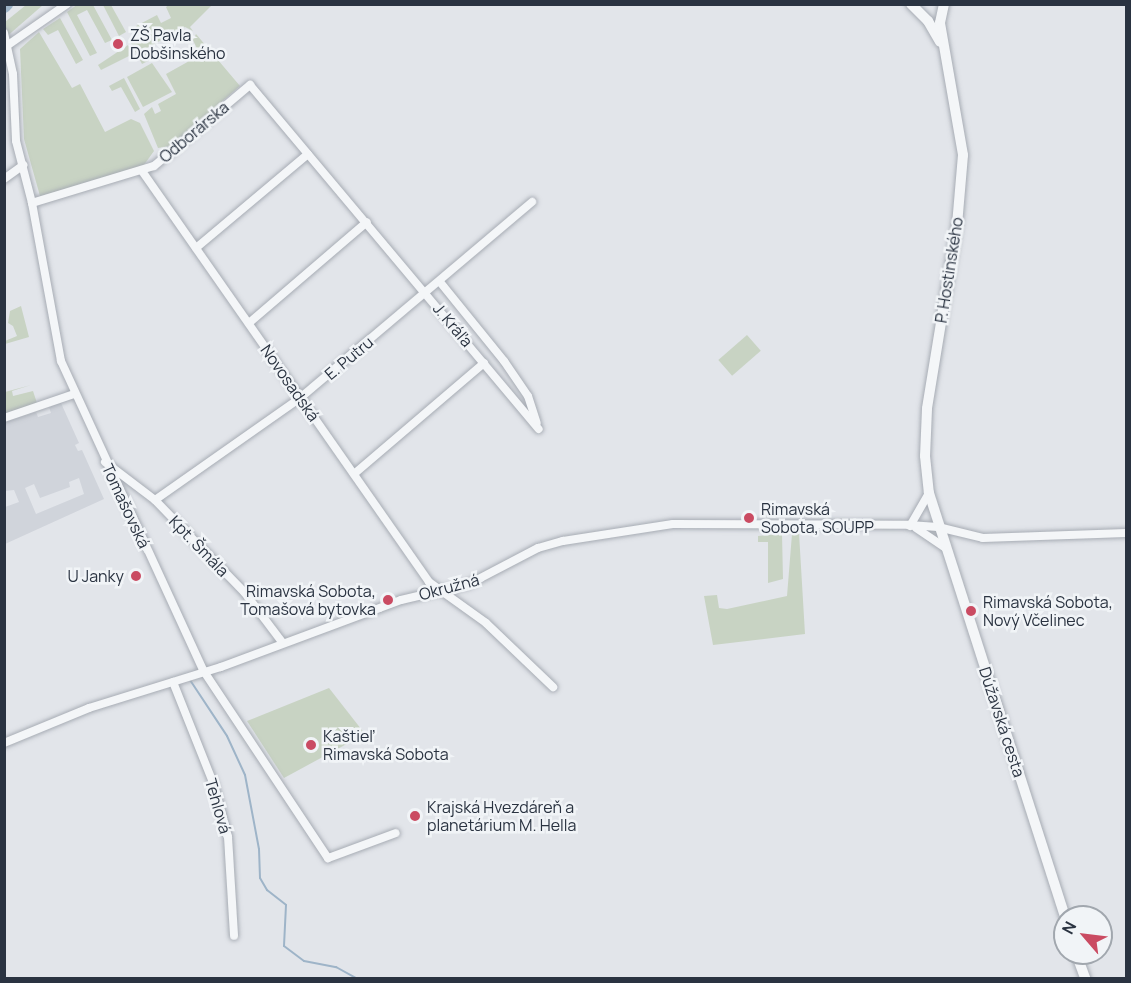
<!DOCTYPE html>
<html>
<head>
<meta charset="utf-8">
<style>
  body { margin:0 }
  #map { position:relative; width:1131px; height:983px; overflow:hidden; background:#e2e5ea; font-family:Manrope,sans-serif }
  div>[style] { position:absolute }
  .built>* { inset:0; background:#d0d4db }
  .green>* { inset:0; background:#c8d3c3; transform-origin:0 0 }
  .stream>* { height:2px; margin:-1px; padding:0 1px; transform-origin:1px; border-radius:1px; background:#9eb4c8 }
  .river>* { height:14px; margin:-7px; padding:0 7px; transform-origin:7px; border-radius:7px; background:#9eb4c8 }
  .roads { filter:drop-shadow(0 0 2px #a7acb4) drop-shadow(0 0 2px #a7acb4) }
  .minor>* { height:8px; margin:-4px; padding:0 4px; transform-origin:4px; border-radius:4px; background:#f4f6f8 }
  .tertiary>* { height:10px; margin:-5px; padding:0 5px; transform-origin:5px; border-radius:5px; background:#f4f6f8 }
  .dots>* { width:16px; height:16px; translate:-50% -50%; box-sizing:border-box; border:3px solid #f1f4f7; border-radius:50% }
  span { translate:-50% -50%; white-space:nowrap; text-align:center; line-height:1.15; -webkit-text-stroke:5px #f1f4f7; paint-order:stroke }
  .poi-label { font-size:16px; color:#2a3341 }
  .left { translate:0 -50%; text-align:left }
  .right { translate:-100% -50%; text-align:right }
  .street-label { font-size:16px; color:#2a3341 }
  .frame { position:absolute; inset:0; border:6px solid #2a3341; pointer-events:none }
  .north { position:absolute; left:1053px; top:905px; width:60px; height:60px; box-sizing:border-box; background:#f1f4f7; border:2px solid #a1a7ae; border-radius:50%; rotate:298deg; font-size:16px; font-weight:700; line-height:24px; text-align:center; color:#2a3341 }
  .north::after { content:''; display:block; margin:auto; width:21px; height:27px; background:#ca4b62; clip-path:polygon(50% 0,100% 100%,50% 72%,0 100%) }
</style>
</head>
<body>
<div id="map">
  <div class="built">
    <div style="clip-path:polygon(evenodd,61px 403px,79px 443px,75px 445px,78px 451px,82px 450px,104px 499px,5px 544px,5px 507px,19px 502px,14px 490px,5px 491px,6px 422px,36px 412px,38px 417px,51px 413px,49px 407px,61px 403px,79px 478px,84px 494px,36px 514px,25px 488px,34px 484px,40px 498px,70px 487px,69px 482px,79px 478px)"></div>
  </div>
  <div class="green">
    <div style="clip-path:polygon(78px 4px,93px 5px,112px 40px,105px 43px,87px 10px,77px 15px,97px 53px,90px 56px,67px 12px)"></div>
    <div style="clip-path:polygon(170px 4px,212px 5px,190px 27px,193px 31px,185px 27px,145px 49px,150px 60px,142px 64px,131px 43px,142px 37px,136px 26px,157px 15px,161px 23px,171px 18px,166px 7px)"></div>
    <div style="clip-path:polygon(26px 5px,43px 5px,5px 38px,5px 22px)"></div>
    <div style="clip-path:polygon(103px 5px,111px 5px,126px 32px,119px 36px)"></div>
    <div style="clip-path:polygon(60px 18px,83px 60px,76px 64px,58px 30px,48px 35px,43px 29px)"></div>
    <div style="clip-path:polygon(39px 32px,72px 88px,80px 84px,105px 132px,131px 119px,140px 123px,154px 151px,141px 169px,40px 196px,24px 139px,20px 49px)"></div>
    <div style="clip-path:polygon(196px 34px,240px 86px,170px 146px,158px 148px,144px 114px,152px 107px,155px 114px,161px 111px,158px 104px,176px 94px,166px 74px,200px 55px,193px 40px)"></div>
    <div style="clip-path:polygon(128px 45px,133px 54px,101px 70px,98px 65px)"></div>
    <div style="clip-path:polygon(152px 63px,172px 92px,143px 107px,127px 77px)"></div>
    <div style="clip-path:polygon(124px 78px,140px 109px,135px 112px,121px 87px,112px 91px,109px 86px)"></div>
    <div style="clip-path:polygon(21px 306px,29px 337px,5px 344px,5px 341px,17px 336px,13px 326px,8px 323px,10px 311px)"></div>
    <div style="left:747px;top:335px;width:21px;height:38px;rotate:49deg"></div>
    <div style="clip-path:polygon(31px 385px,12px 391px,13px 396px,33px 391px,37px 403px,5px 415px,5px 392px)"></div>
    <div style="clip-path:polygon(799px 533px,805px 634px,713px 645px,704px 596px,717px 595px,719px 608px,727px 609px,787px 596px,792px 534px)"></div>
    <div style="clip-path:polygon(782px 534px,783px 579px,768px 583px,768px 542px,758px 542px,758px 536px)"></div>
    <div style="clip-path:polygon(329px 688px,365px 734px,284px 778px,247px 721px)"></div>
  </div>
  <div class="stream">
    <div style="left:190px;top:680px;width:67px;rotate:56.5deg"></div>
    <div style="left:227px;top:736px;width:43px;rotate:65.2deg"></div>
    <div style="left:245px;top:775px;width:75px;rotate:79.3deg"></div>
    <div style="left:259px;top:849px;width:29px;rotate:88deg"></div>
    <div style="left:260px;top:878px;width:14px;rotate:60deg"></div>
    <div style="left:267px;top:890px;width:24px;rotate:38deg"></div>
    <div style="left:286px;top:905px;width:41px;rotate:92.8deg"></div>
    <div style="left:284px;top:946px;width:25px;rotate:37deg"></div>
    <div style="left:304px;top:961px;width:33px;rotate:11deg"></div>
    <div style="left:336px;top:967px;width:23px;rotate:29deg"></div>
  </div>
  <div class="river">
    <div style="left:4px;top:6px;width:3px;rotate:-45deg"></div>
  </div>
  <div class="roads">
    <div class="minor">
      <div style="left:4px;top:33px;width:42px;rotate:77.6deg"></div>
      <div style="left:13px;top:74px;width:67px;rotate:87.4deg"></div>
      <div style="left:16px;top:141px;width:64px;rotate:75.5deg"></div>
      <div style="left:32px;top:203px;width:161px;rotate:79.6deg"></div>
      <div style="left:61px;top:361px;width:340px;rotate:65.3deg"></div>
      <div style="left:203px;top:670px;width:226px;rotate:56.4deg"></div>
      <div style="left:328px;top:858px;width:72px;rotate:-20.2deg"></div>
      <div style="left:8px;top:45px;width:72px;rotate:-34.8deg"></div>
      <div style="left:142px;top:171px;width:501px;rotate:55.07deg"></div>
      <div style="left:429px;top:582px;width:70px;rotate:35.7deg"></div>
      <div style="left:486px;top:623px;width:93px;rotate:43.7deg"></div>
      <div style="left:4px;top:179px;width:24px;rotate:-36deg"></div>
      <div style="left:32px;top:203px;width:127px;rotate:-16.9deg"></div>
      <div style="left:154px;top:166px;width:126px;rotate:-40.2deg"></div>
      <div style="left:250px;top:85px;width:449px;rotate:50deg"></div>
      <div style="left:196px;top:248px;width:146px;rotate:-40deg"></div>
      <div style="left:440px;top:282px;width:102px;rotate:51deg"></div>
      <div style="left:504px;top:361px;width:42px;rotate:55.6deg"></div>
      <div style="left:528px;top:396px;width:28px;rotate:72deg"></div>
      <div style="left:249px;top:323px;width:155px;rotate:-40.6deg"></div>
      <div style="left:4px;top:418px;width:74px;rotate:-18.9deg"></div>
      <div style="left:105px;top:462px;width:63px;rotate:37.2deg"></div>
      <div style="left:155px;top:500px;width:129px;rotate:45.9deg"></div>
      <div style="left:245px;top:593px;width:61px;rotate:52.9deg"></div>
      <div style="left:354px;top:474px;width:171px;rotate:-40.5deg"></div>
      <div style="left:155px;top:500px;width:177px;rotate:-35.1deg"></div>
      <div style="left:300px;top:398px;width:304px;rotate:-40.2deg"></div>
      <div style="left:910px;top:526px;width:38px;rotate:-60deg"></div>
      <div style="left:916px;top:528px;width:36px;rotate:34deg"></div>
      <div style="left:173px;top:682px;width:111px;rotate:68.3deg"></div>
      <div style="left:214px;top:785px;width:54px;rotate:74.9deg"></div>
      <div style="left:228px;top:837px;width:99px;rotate:86.5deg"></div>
      <div style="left:4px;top:743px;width:92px;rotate:-22.4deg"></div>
      <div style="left:89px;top:708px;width:138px;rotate:-17.3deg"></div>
      <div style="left:221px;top:667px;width:192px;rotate:-20.4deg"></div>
      <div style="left:401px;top:600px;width:70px;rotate:-13.2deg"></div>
      <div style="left:469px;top:584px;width:78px;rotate:-27.6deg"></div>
      <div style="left:538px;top:548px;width:26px;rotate:-16deg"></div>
      <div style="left:563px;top:541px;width:111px;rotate:-8.8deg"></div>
      <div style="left:673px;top:524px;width:236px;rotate:0.2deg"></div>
      <div style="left:909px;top:525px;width:29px;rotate:4deg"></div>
      <div style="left:938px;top:527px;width:46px;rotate:13.7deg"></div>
      <div style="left:983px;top:538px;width:143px;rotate:-2deg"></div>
    </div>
    <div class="tertiary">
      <div style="left:911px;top:4px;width:24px;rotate:45deg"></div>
      <div style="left:928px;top:21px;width:24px;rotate:60deg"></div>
      <div style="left:944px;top:4px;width:19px;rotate:102deg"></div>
      <div style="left:940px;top:23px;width:134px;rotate:80.1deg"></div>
      <div style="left:963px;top:155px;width:70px;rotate:94.9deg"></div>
      <div style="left:957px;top:225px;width:186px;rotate:99.3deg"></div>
      <div style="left:927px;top:409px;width:47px;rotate:92.4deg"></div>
      <div style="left:925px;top:456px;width:37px;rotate:84deg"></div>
      <div style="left:929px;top:493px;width:445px;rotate:72.2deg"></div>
      <div style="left:1076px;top:953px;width:27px;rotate:70deg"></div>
    </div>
  </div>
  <div class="dots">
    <div style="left:118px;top:44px;background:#ca4b62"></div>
    <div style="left:749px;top:518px;background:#ca4b62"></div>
    <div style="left:136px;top:576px;background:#ca4b62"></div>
    <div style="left:388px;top:600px;background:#ca4b62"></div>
    <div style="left:971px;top:611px;background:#ca4b62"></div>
    <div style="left:311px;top:745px;background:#ca4b62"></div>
    <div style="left:415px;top:816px;background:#ca4b62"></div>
  </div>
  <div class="poi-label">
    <span class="left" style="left:130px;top:44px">ZŠ Pavla<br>Dobšinského</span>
    <span class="left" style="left:761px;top:518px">Rimavská<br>Sobota, SOUPP</span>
    <span class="right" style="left:124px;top:576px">U Janky</span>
    <span class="right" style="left:376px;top:600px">Rimavská Sobota,<br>Tomašová bytovka</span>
    <span class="left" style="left:983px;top:611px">Rimavská Sobota,<br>Nový Včelinec</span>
    <span class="left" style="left:323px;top:745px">Kaštieľ<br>Rimavská Sobota</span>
    <span class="left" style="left:427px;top:816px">Krajská Hvezdáreň a<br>planetárium M. Hella</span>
  </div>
  <div class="street-label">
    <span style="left:194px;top:132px;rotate:-40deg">Odborárska</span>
    <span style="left:949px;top:270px;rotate:-81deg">P. Hostinského</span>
    <span style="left:453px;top:325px;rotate:50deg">J. Kráľa</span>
    <span style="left:349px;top:358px;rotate:-40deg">E. Putru</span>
    <span style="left:290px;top:383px;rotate:55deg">Novosadská</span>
    <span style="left:126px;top:506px;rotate:65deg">Tomašovská</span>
    <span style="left:199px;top:546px;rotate:46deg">Kpt. Šmála</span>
    <span style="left:449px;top:587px;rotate:-15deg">Okružná</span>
    <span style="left:1002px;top:722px;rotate:72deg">Dúžavská cesta</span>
    <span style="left:218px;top:806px;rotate:74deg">Tehlová</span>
  </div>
  <div class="frame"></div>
  <div class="north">N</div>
</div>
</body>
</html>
